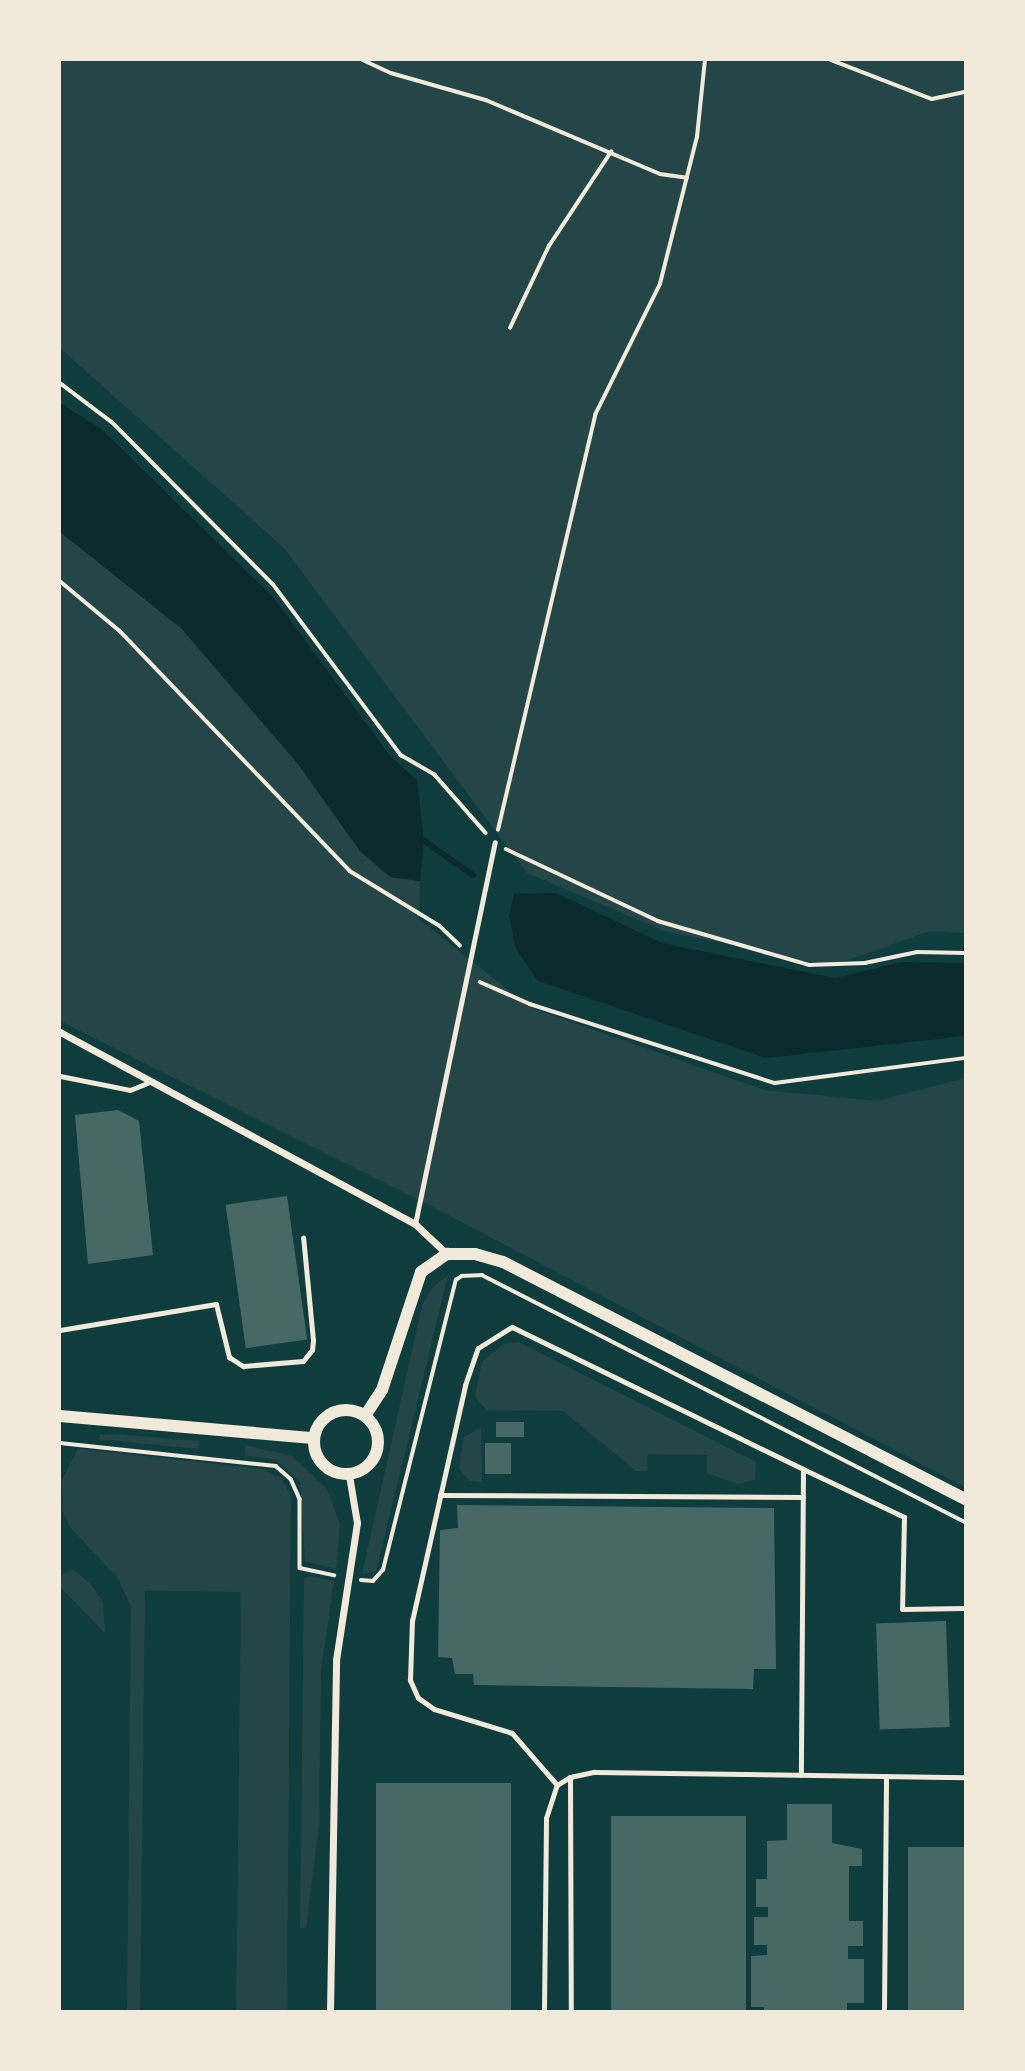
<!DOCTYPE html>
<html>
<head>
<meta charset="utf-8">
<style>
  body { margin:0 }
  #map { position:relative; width:1025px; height:2071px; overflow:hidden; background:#0f3d3e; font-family:"Noto Serif",serif }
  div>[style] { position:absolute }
  .green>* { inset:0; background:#244646 }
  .water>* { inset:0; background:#0a2a2b }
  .stream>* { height:6px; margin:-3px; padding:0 3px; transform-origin:3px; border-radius:3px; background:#0a2a2b }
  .building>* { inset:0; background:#486865; transform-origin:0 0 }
  .path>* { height:3.5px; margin:-1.75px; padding:0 1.75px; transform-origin:1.75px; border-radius:1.75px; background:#f1e9da }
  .service>* { height:5px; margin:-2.5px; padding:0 2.5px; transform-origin:2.5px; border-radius:2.5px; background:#f1e9da }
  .minor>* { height:7px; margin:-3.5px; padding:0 3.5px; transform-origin:3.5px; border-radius:3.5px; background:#f1e9da }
  .tertiary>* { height:12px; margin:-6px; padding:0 6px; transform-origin:6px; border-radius:6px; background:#f1e9da }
  .tertiary>.ring { margin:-6px; padding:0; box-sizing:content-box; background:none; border:12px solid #f1e9da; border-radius:50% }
  span { translate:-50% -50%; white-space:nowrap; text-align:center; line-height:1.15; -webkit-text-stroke:7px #f1e9da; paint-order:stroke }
  .frame { position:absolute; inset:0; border:61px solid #f1e9da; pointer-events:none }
</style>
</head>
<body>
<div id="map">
  <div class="green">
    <div style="clip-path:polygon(60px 60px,965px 60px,965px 933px,930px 931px,831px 966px,665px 931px,527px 873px,284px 548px,60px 348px)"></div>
    <div style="clip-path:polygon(60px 532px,181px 628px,298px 764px,360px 851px,390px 877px,420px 881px,419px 919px,529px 1007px,764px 1090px,877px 1101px,965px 1078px,965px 1487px,431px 1206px,60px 1021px)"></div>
    <div style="clip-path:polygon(448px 1275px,376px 1572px,362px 1574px,422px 1306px,431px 1289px)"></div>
    <div style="clip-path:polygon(519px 1342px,756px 1462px,755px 1480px,737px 1484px,707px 1473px,707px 1455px,648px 1454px,647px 1471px,636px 1471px,563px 1411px,486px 1410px,475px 1396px,482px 1362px,504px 1344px)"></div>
    <div style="clip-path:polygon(481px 1427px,482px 1482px,470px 1481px,459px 1469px,463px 1438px)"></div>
    <div style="clip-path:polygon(114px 1434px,199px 1441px,198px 1449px,99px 1439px,100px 1435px)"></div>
    <div style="clip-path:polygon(246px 1445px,292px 1456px,327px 1489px,340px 1524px,336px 1569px,305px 1561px,300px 1482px,276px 1460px,244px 1455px)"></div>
    <div style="clip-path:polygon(78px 1449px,263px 1469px,281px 1478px,291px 1496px,287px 2011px,236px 2011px,241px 1592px,145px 1591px,140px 2011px,127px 2011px,131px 1606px,117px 1577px,69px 1526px,63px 1511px,62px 1480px)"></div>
    <div style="clip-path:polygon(72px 1569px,90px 1583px,103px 1602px,105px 1633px,61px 1588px,62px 1575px)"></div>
    <div style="clip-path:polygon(309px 1576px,334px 1581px,321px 1670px,319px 1825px,306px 1928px,300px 1928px,304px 1578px)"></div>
  </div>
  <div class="water">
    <div style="clip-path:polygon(60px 403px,101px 429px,273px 597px,391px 757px,417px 780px,424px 841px,420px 881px,390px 877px,360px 851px,298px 764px,181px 628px,60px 532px)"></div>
    <div style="clip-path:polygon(556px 893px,662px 943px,835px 978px,902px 962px,965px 963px,965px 1036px,766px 1058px,538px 981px,516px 949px,509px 915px,514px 894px)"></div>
  </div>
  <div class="stream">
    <div style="left:420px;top:838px;width:65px;rotate:34.9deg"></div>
  </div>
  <div class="building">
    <div style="clip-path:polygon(118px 1110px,139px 1121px,153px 1255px,88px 1264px,75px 1115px)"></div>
    <div style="left:287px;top:1196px;width:145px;height:62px;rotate:82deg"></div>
    <div style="left:496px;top:1422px;width:28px;height:15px"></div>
    <div style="left:485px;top:1443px;width:26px;height:31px"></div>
    <div style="clip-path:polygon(457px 1505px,774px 1508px,776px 1669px,754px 1669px,753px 1689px,474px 1685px,473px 1674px,455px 1674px,452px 1658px,438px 1657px,440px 1530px,458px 1528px)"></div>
    <div style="left:946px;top:1621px;width:106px;height:70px;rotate:88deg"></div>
    <div style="left:376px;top:1783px;width:135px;height:228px"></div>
    <div style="clip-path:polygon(787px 1804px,832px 1804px,832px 1843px,862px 1849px,862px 1866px,849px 1866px,849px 1921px,863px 1921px,863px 1946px,848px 1946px,848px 1959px,864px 1959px,864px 2003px,847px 2003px,847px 2011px,764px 2011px,764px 2007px,751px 2007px,751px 1956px,767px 1955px,767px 1945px,754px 1945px,754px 1917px,768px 1917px,768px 1907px,756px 1907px,756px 1879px,767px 1879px,767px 1841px,787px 1840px)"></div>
    <div style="left:611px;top:1816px;width:135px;height:195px"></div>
    <div style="left:908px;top:1847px;width:57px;height:164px"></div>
  </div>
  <div class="path">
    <div style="left:363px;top:60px;width:31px;rotate:25deg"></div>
    <div style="left:391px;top:73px;width:99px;rotate:15.9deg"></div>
    <div style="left:486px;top:100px;width:189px;rotate:23deg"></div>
    <div style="left:660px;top:174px;width:27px;rotate:8deg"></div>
    <div style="left:831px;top:60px;width:108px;rotate:21.1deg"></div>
    <div style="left:932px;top:99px;width:34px;rotate:-12deg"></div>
    <div style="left:510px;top:328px;width:91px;rotate:-64.6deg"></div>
    <div style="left:549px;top:246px;width:113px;rotate:-56.6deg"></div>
    <div style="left:60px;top:383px;width:65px;rotate:36.9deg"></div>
    <div style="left:112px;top:422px;width:228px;rotate:45.2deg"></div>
    <div style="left:273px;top:584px;width:214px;rotate:53.2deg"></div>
    <div style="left:401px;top:755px;width:39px;rotate:30deg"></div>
    <div style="left:435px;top:775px;width:77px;rotate:48.7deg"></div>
    <div style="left:60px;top:581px;width:78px;rotate:39.8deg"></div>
    <div style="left:120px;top:631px;width:332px;rotate:46.2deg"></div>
    <div style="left:350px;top:871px;width:105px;rotate:31.4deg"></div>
    <div style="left:440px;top:926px;width:28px;rotate:44deg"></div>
    <div style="left:498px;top:830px;width:426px;rotate:-76.8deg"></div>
    <div style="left:595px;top:415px;width:146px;rotate:-63.6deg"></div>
    <div style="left:660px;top:284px;width:152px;rotate:-75.9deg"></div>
    <div style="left:697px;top:137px;width:77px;rotate:-84.1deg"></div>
    <div style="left:506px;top:849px;width:168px;rotate:25.3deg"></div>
    <div style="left:658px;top:921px;width:157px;rotate:16.2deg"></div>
    <div style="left:809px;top:965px;width:56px;rotate:-2deg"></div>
    <div style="left:865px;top:963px;width:53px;rotate:-11.9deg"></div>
    <div style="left:917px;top:952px;width:48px;rotate:1.2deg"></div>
    <div style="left:480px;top:982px;width:55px;rotate:23.7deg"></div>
    <div style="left:530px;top:1004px;width:257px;rotate:17.9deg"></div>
    <div style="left:775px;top:1083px;width:192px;rotate:-7.5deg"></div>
    <div style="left:60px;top:1443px;width:217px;rotate:6.1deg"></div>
    <div style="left:276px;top:1466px;width:20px;rotate:41deg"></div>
    <div style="left:291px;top:1479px;width:22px;rotate:66deg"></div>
    <div style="left:300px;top:1499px;width:69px;rotate:90deg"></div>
    <div style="left:300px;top:1568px;width:35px;rotate:12deg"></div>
    <div style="left:361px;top:1580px;width:12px;rotate:5deg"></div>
    <div style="left:373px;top:1581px;width:15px;rotate:-48deg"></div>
    <div style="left:383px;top:1570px;width:299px;rotate:-75.9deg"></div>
    <div style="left:456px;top:1280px;width:7px;rotate:-34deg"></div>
    <div style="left:462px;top:1276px;width:20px;rotate:-3deg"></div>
    <div style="left:482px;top:1275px;width:542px;rotate:27.08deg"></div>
  </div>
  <div class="service">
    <div style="left:60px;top:1076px;width:71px;rotate:11.3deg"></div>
    <div style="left:130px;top:1090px;width:24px;rotate:-22deg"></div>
    <div style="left:415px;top:1224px;width:390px;rotate:-78.2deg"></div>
    <div style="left:60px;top:1330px;width:158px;rotate:-9.5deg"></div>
    <div style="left:216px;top:1304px;width:55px;rotate:76.2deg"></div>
    <div style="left:229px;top:1357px;width:17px;rotate:33deg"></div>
    <div style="left:243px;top:1366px;width:60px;rotate:-4.8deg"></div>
    <div style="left:303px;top:1361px;width:14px;rotate:-51deg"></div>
    <div style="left:312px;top:1350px;width:10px;rotate:-84deg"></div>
    <div style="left:313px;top:1340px;width:103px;rotate:-95.5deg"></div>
    <div style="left:803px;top:1469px;width:112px;rotate:25.4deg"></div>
    <div style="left:904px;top:1517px;width:92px;rotate:91.2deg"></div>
    <div style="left:902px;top:1609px;width:63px;rotate:-0.9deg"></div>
    <div style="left:440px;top:1495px;width:363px;rotate:0.3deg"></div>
    <div style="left:570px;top:1777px;width:234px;rotate:89.8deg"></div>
    <div style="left:557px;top:1785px;width:69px;rotate:-130.9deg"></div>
    <div style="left:512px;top:1733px;width:82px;rotate:-162.9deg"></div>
    <div style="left:434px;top:1709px;width:19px;rotate:-145deg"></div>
    <div style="left:418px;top:1698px;width:20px;rotate:-114deg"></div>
    <div style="left:410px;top:1680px;width:59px;rotate:-88.1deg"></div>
    <div style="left:412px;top:1621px;width:242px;rotate:-77.3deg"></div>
    <div style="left:465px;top:1385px;width:39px;rotate:-71deg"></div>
    <div style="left:478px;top:1348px;width:40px;rotate:-32deg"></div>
    <div style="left:512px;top:1327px;width:324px;rotate:26deg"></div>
    <div style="left:803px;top:1469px;width:306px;rotate:90.4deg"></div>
    <div style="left:544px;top:2011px;width:193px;rotate:-89.4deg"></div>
    <div style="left:546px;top:1818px;width:35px;rotate:-72deg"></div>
    <div style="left:557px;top:1785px;width:15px;rotate:-32deg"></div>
    <div style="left:570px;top:1777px;width:25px;rotate:-12deg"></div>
    <div style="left:594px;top:1772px;width:371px;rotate:0.8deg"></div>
    <div style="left:884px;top:2011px;width:235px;rotate:-89.5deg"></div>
  </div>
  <div class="minor">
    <div style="left:60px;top:1032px;width:404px;rotate:28.4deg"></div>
    <div style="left:415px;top:1224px;width:44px;rotate:43.2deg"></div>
    <div style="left:330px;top:2011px;width:351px;rotate:-89deg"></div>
    <div style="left:336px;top:1660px;width:139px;rotate:-81.3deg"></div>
    <div style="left:357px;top:1523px;width:49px;rotate:-99.5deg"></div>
  </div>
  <div class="tertiary">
    <div class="ring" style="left:314px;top:1410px;width:52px;height:52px"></div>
    <div style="left:60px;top:1416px;width:254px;rotate:5deg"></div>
    <div style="left:365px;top:1416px;width:31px;rotate:-57deg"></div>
    <div style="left:382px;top:1390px;width:124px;rotate:-71.7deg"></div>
    <div style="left:421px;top:1272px;width:32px;rotate:-35deg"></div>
    <div style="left:447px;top:1254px;width:28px"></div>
    <div style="left:475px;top:1254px;width:29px;rotate:16deg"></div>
    <div style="left:503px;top:1262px;width:519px;rotate:27.16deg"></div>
  </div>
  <div class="frame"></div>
</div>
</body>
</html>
